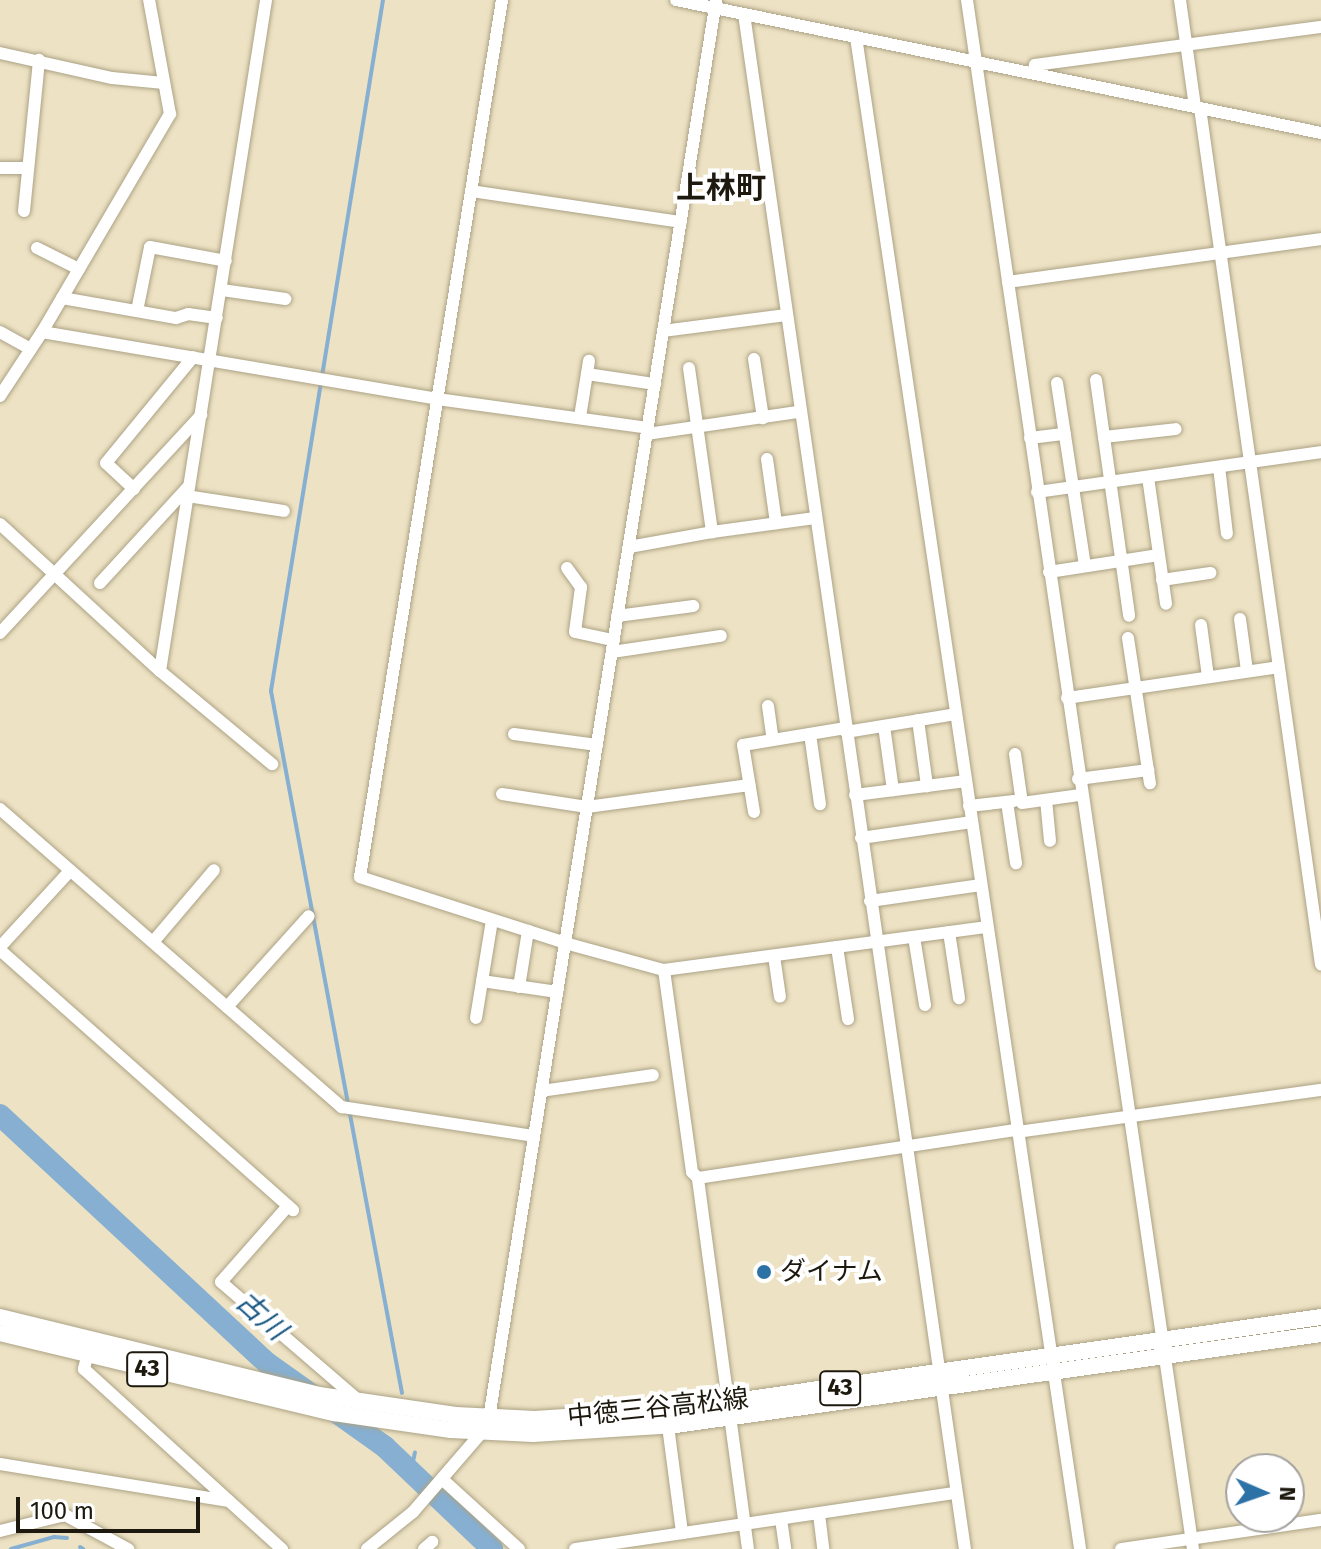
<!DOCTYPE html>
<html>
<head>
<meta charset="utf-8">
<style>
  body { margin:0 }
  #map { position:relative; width:1321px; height:1549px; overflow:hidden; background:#ede2c3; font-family:"Fira Sans","Noto Sans JP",sans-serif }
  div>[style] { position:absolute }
  .stream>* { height:4px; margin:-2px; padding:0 2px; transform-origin:2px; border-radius:2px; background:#86afd1 }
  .river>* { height:22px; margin:-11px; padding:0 11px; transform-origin:11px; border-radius:11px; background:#86afd1 }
  .roads { filter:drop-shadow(0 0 2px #aca285) drop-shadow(0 0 2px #aca285) }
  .minor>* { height:12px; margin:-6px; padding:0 6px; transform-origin:6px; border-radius:6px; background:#fff }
  .major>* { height:16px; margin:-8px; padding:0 8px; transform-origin:8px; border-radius:8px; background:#fff }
  .dots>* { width:22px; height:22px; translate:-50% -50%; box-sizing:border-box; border:4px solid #fff; border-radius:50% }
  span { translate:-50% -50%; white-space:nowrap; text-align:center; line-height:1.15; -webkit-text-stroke:8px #fff; paint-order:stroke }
  .shield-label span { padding:2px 6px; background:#fff; border:2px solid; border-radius:6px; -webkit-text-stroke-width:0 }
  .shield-label { font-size:24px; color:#1d190e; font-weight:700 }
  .poi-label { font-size:26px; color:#1d190e }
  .left { translate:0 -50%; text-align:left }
  .street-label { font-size:26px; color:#1d190e }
  .water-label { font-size:28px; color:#175682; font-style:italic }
  .quarter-label { font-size:30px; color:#1d190e; font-weight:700 }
  .north { position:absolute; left:1225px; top:1453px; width:80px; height:80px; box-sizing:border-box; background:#fff; border:2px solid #a5a39f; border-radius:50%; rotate:92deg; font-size:22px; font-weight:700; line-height:32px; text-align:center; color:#1d190e }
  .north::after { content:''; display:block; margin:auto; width:28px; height:36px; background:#2c72a7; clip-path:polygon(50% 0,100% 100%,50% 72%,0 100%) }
  .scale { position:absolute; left:16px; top:1497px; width:184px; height:36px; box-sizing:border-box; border:4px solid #1d190e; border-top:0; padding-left:10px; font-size:24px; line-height:28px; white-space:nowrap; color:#1d190e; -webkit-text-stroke:6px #fff; paint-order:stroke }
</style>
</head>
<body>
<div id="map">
  <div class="stream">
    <div style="left:383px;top:0;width:700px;rotate:99.21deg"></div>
    <div style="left:271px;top:691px;width:714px;rotate:79.43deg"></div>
    <div style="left:411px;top:1471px;width:19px;rotate:-78deg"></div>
    <div style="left:80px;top:1547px;width:4px;rotate:34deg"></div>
    <div style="left:11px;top:1549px;width:45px;rotate:-15.6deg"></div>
    <div style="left:54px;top:1537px;width:13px;rotate:4deg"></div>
  </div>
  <div class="river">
    <div style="left:0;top:1115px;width:364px;rotate:42.9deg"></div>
    <div style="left:267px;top:1363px;width:145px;rotate:35.4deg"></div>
    <div style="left:385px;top:1447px;width:148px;rotate:43.6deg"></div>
  </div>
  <div class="roads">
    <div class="minor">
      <div style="left:502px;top:0;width:888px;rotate:99.2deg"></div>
      <div style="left:360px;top:877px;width:215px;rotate:17.8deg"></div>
      <div style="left:565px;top:943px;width:103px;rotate:15.3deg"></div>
      <div style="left:664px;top:970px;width:204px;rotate:82.1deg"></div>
      <div style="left:692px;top:1172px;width:8px;rotate:45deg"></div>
      <div style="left:676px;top:0;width:659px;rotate:11.65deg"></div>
      <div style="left:967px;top:0;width:1565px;rotate:81.7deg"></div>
      <div style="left:1180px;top:0;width:108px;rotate:82deg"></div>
      <div style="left:744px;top:14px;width:1551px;rotate:81.81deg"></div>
      <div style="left:856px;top:37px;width:1529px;rotate:81.57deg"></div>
      <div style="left:0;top:53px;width:115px;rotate:12.6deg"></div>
      <div style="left:112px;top:78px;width:52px;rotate:5.5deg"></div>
      <div style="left:1033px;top:73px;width:8px;rotate:-76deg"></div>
      <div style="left:1035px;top:65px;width:289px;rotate:-7.6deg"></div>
      <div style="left:1200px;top:108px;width:865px;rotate:81.96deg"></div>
      <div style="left:0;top:168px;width:25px"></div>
      <div style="left:471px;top:191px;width:212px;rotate:8.4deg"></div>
      <div style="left:24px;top:211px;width:152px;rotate:-84.3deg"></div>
      <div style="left:37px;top:248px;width:47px;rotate:26.6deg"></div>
      <div style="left:1008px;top:282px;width:316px;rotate:-7.8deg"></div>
      <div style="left:222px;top:290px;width:64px;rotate:8.1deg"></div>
      <div style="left:62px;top:298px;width:116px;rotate:10deg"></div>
      <div style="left:176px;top:318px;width:13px;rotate:-18deg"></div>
      <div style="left:188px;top:314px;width:29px;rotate:8deg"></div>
      <div style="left:137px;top:311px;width:65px;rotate:-78.5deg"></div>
      <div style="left:150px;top:247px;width:77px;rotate:10.4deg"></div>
      <div style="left:663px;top:331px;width:124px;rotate:-7.4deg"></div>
      <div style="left:0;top:332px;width:35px;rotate:29deg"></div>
      <div style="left:42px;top:332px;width:401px;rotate:9.6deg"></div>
      <div style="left:437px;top:399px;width:213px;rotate:7.8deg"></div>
      <div style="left:754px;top:359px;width:60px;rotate:81.3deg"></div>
      <div style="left:689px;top:368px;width:166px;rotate:82deg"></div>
      <div style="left:712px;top:532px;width:104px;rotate:-7.7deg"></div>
      <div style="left:587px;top:374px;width:69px;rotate:8.4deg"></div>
      <div style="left:1096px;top:380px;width:238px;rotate:82deg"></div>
      <div style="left:1057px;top:383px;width:185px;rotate:81.3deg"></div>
      <div style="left:0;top:396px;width:77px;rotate:-56.7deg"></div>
      <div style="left:42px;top:332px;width:253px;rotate:-59.6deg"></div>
      <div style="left:170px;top:114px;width:116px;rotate:-100.4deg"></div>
      <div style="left:580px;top:417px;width:57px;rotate:-80.9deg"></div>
      <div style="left:647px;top:434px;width:153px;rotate:-8.3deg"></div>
      <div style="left:1104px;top:437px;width:72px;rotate:-6.3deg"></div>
      <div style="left:1030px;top:438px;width:35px;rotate:-7deg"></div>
      <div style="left:767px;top:459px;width:65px;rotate:82deg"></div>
      <div style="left:1219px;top:467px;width:67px;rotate:83.2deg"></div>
      <div style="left:1148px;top:477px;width:128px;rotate:81.9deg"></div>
      <div style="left:134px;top:489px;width:38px;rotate:-137deg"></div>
      <div style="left:106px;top:463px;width:137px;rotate:-50.6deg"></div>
      <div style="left:1037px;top:492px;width:287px;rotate:-8deg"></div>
      <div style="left:187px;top:496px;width:98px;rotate:8.8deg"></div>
      <div style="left:0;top:524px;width:217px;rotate:42.6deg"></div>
      <div style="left:160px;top:671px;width:146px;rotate:39.7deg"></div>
      <div style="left:629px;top:547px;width:84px;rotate:-10.2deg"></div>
      <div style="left:567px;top:568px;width:24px;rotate:54deg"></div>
      <div style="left:581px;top:587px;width:45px;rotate:97.6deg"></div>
      <div style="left:575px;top:632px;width:40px;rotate:12deg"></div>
      <div style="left:1049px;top:572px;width:111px;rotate:-8.8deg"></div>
      <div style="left:1162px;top:580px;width:49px;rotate:-8.3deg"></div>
      <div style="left:100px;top:583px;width:132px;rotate:-47.5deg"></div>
      <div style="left:617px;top:616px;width:77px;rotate:-7.5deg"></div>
      <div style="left:1240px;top:619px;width:52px;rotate:82.3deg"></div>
      <div style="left:1201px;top:625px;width:52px;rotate:82.3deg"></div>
      <div style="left:0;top:633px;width:297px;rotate:-47.3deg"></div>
      <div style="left:1128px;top:638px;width:147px;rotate:81.4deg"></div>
      <div style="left:612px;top:652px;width:110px;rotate:-8.4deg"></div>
      <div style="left:160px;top:671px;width:679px;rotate:-81.02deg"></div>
      <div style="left:1067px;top:698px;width:214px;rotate:-8.3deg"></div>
      <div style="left:768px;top:706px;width:34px;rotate:82deg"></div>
      <div style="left:918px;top:720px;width:67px;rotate:82.2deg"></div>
      <div style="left:884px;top:726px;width:65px;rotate:82deg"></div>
      <div style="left:846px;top:732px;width:111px;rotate:-9.3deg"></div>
      <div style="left:514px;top:734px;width:84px;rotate:7.5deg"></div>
      <div style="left:810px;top:734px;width:71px;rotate:81.9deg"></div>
      <div style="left:1015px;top:754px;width:49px;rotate:81.9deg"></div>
      <div style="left:1022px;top:803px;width:59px;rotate:-7.9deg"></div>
      <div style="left:1078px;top:779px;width:71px;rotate:-7.3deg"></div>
      <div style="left:502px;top:794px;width:86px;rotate:8.7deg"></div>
      <div style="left:587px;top:807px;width:164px;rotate:-7.7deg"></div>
      <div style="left:855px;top:795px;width:112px;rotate:-7.2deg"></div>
      <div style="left:1046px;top:800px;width:41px;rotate:84.4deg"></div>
      <div style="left:1007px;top:802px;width:62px;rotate:81.6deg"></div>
      <div style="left:969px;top:806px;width:45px;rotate:-6.3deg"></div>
      <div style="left:0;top:809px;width:454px;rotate:41.1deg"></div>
      <div style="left:342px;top:1107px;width:194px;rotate:8.6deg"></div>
      <div style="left:754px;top:812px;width:68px;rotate:-99.3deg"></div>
      <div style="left:743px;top:745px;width:104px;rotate:-9.4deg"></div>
      <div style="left:861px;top:838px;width:112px;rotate:-8.2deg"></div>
      <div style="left:870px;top:901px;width:112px;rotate:-8.2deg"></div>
      <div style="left:949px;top:932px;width:67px;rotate:81.4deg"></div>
      <div style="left:914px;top:937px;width:69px;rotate:80.8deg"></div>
      <div style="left:153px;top:942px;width:94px;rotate:-49.7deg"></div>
      <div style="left:0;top:947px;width:103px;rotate:-47.4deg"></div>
      <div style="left:837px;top:947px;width:73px;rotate:81.3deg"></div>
      <div style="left:0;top:950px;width:392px;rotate:41.6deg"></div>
      <div style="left:774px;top:956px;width:41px;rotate:81.7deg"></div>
      <div style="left:664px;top:970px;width:326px;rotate:-7.6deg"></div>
      <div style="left:482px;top:981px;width:76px;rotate:8.3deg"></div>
      <div style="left:519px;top:987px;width:57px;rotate:-80.9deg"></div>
      <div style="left:227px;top:1007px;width:122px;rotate:-48deg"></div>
      <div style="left:476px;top:1018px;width:99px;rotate:-80.7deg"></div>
      <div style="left:541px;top:1091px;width:113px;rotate:-8.1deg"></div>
      <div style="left:1017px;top:1132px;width:307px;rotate:-7.9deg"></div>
      <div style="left:288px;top:1206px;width:101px;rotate:131.4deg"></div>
      <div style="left:221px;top:1282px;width:179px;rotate:40.7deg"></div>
      <div style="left:90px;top:1346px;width:24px;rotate:105deg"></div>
      <div style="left:84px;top:1369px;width:268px;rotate:42.3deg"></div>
      <div style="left:668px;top:1426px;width:108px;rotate:82.5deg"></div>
      <div style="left:0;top:1464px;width:232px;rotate:9.2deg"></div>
      <div style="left:442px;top:1479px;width:104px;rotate:42.3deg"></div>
      <div style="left:819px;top:1514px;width:35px;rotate:83deg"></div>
      <div style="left:781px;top:1519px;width:30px;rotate:82deg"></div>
      <div style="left:0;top:1531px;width:67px;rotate:-13.8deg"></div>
      <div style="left:65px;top:1515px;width:72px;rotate:28.4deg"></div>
      <div style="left:367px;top:1549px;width:59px;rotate:-38.8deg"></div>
      <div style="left:413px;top:1512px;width:106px;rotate:-49.2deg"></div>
      <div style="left:482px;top:1432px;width:16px;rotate:-63deg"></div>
      <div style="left:489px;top:1418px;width:1436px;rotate:-80.9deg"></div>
      <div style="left:424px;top:1549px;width:11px;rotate:-41deg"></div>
      <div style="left:575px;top:1549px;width:384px;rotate:-8.4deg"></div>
      <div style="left:748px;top:1549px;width:374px;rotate:-97.7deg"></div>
      <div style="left:698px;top:1178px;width:323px;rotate:-8.6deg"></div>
      <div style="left:1121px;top:1549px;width:202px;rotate:-8.3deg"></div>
    </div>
    <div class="major">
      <div style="left:0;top:1317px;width:328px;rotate:13.7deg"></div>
      <div style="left:319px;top:1395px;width:138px;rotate:8.3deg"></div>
      <div style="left:456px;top:1415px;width:79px;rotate:2.9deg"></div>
      <div style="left:535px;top:1419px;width:137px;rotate:-3.8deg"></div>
      <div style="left:672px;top:1410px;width:656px;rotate:-8.15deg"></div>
      <div style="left:0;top:1333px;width:343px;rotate:13.5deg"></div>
      <div style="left:334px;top:1413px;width:118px;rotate:8.3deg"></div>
      <div style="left:451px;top:1430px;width:82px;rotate:2.8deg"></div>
      <div style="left:533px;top:1434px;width:143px;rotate:-3.6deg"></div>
      <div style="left:676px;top:1425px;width:651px;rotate:-8.03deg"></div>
    </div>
  </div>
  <div class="dots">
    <div style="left:764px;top:1272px;background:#2c72a7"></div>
  </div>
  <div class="shield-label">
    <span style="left:147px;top:1369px">43</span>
    <span style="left:840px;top:1388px">43</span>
  </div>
  <div class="poi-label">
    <span class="left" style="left:780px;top:1272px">ダイナム</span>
  </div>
  <div class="street-label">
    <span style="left:658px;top:1408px;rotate:-6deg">中徳三谷高松線</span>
  </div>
  <div class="water-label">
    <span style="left:261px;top:1316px;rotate:42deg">古川</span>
  </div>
  <div class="quarter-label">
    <span style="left:721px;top:188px">上林町</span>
  </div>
  <div class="north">N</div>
  <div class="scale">100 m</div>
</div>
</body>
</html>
